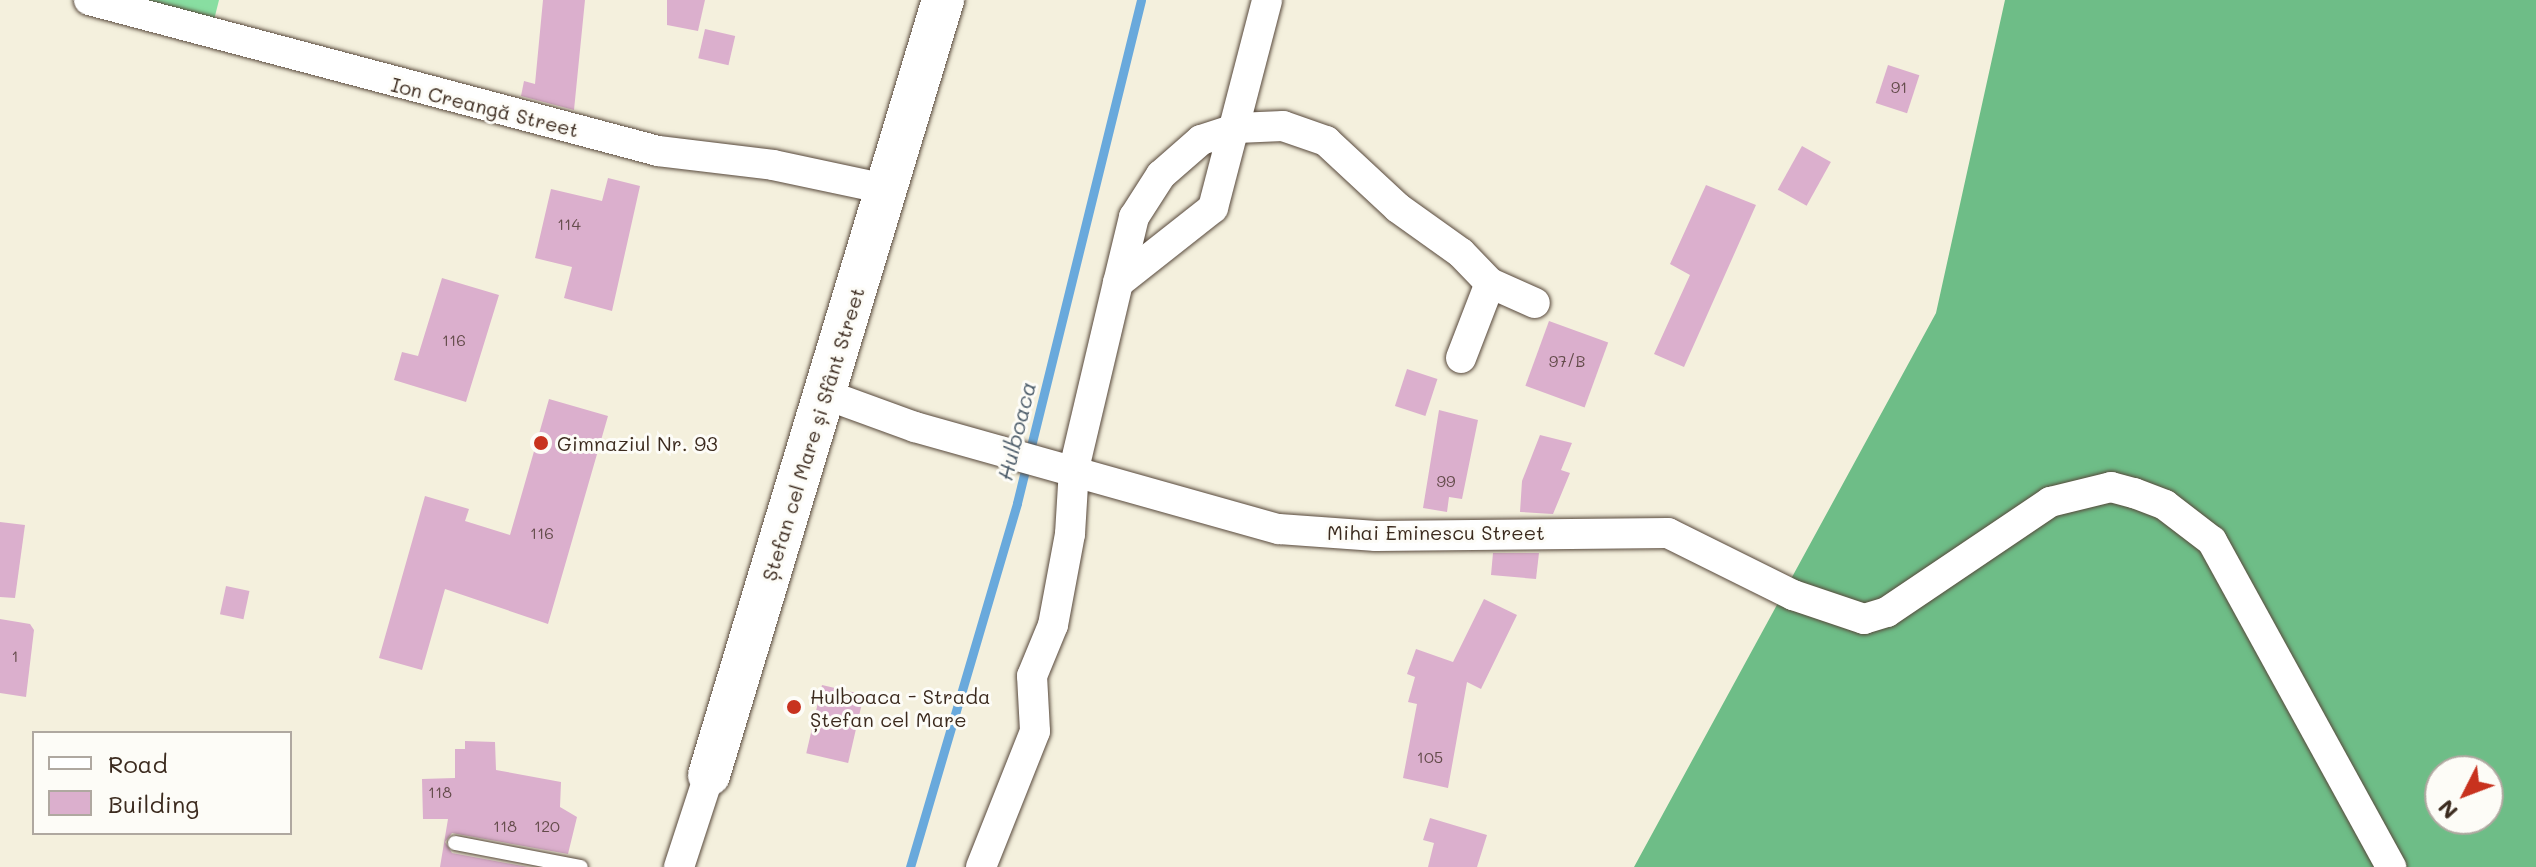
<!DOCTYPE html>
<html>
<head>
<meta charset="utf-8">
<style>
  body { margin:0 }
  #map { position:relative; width:2536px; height:867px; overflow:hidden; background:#f4f0dd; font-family:Mali,sans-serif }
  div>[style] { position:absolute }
  .green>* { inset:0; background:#88dea1 }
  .forest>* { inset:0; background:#6ebd87 }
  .stream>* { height:9px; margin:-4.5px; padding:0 4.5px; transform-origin:4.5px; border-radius:4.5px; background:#69a9dc }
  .building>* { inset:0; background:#dbafcd; transform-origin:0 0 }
  .roads { filter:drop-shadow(0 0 2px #57483b) drop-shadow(0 0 2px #57483b) }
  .lane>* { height:14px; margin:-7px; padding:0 7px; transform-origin:7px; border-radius:7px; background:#fff }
  .street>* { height:30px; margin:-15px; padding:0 15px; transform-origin:15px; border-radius:15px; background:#fff }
  .secondary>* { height:42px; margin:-21px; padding:0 21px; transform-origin:21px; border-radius:21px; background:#fff }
  .dots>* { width:22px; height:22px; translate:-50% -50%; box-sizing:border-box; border:4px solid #fdfcf7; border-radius:50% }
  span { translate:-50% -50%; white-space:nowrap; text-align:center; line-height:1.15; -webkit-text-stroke:6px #fdfcf7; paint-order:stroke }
  .number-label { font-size:16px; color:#634b4a }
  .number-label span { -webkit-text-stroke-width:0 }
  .street-label { font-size:20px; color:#3b2a1e }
  .poi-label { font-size:20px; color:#3b2a1e }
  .left { translate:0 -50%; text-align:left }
  .water-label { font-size:22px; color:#4d5d6a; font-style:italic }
  .legend { position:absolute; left:32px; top:731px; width:260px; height:104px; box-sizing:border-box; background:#fdfcf7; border:2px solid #afa8a0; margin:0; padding:10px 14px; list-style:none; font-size:24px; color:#3b2a1e }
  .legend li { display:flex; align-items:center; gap:16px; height:40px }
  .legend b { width:40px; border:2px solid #afa8a0 }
  .north { position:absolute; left:2424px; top:755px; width:80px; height:80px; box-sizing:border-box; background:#fdfcf7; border:2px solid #afa8a0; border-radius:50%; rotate:228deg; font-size:22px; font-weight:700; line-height:32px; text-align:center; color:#3b2a1e }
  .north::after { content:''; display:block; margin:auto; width:28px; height:36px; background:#c8321e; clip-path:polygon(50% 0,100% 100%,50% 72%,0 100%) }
</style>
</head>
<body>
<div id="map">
  <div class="green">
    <div style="clip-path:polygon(145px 0,219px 0,214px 20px)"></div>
  </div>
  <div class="forest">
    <div style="clip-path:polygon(evenodd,2005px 0,2536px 0,2536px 867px,1634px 867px,1936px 313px,2005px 0,2440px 771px,2488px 771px,2488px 819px,2440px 819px,2440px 771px)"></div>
  </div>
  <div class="stream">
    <div style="left:910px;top:867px;width:379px;rotate:-73.6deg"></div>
    <div style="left:1017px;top:503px;width:518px;rotate:-76.15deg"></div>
  </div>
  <div class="building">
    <div style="clip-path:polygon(543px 0,585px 0,574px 110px,521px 96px,524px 81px,535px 84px)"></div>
    <div style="clip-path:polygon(667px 0,705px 0,698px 31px,667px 25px)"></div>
    <div style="left:705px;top:29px;width:31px;height:30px;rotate:13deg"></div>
    <div style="left:1888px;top:65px;width:33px;height:40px;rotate:18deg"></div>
    <div style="left:1802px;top:146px;width:33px;height:50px;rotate:29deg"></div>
    <div style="clip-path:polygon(608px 178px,640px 186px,612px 311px,564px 298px,572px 267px,535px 258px,551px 189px,602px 201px)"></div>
    <div style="clip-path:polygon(1706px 185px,1756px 205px,1684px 367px,1654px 354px,1690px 275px,1670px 264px)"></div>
    <div style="clip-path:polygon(442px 278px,499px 295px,466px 402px,394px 380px,402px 352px,418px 356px)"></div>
    <div style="left:1549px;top:321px;width:63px;height:69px;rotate:20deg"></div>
    <div style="left:1407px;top:369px;width:32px;height:39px;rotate:18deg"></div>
    <div style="clip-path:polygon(549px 399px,608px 416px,548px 624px,445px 589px,422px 670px,379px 658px,425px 496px,469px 509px,465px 521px,510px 535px)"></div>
    <div style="clip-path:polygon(1439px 410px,1478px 420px,1462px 499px,1449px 497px,1447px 512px,1423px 508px)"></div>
    <div style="clip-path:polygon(1540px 435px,1572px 443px,1561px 470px,1570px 473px,1553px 514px,1520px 512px,1522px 481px)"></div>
    <div style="clip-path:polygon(0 522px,25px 525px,15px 598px,0 597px)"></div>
    <div style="clip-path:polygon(1493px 553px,1539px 553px,1536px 579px,1491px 575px)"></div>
    <div style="left:226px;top:586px;width:24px;height:29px;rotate:12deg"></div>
    <div style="clip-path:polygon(1484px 599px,1517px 615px,1481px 689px,1467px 682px,1448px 788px,1403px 778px,1417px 704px,1408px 702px,1415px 677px,1407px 674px,1416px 649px,1453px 662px)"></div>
    <div style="clip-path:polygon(0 619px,30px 624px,34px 630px,26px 697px,0 693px)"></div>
    <div style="left:822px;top:685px;width:43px;height:70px;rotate:13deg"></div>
    <div style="clip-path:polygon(465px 741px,495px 742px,496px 770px,561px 782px,560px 807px,577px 817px,568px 854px,452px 833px,445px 842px,452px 853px,528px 867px,440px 867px,448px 819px,423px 819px,422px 779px,455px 778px,455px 749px,465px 749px)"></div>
    <div style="clip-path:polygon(1430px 818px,1487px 835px,1477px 867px,1428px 867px,1434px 843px,1423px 840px)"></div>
  </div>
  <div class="roads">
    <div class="lane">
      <div style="left:455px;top:843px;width:128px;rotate:10.8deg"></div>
    </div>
    <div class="street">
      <div style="left:89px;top:0;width:589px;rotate:14.86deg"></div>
      <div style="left:658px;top:151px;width:116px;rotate:6.9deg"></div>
      <div style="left:773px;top:165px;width:116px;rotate:12deg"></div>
      <div style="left:1118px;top:283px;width:68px;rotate:-76.4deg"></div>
      <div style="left:1134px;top:217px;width:50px;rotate:-57.3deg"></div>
      <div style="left:1161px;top:175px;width:53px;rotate:-41.2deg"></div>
      <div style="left:1201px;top:140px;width:38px;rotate:-18deg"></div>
      <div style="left:1237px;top:128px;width:46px;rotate:-2.5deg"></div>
      <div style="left:1283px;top:126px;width:46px;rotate:19.2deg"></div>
      <div style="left:1326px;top:141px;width:98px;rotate:42.9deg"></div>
      <div style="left:1398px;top:208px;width:77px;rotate:35.5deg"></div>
      <div style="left:1461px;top:253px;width:42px;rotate:46deg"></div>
      <div style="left:1490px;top:283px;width:49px;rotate:24deg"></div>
      <div style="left:1461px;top:358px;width:80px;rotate:-68.9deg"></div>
      <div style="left:827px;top:395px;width:94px;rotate:20deg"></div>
      <div style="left:915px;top:427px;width:378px;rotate:15.7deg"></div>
      <div style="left:1279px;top:529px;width:97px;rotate:4.1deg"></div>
      <div style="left:1376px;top:536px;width:292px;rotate:-0.6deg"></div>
      <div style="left:1668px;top:533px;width:140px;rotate:26.4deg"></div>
      <div style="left:1793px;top:595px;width:75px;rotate:18.7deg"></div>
      <div style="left:1864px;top:619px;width:24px;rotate:-17deg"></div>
      <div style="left:1887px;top:612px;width:197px;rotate:-34deg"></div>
      <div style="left:2050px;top:502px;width:63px;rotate:-13.8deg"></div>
      <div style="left:2111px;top:487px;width:24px;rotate:15deg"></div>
      <div style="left:2134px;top:493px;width:33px;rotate:21deg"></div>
      <div style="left:2165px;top:505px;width:59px;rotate:37.5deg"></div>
      <div style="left:2212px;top:541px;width:372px;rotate:61.2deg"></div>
      <div style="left:679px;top:867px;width:97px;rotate:-71.9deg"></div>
      <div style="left:981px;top:867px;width:146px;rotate:-68.3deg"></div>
      <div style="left:1035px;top:731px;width:55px;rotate:-93.1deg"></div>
      <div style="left:1032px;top:676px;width:55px;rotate:-67.6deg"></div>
      <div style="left:1053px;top:625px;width:93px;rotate:-79.4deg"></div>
      <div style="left:1070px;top:534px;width:65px;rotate:-86.5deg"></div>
      <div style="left:1074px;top:469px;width:191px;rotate:-76.7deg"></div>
      <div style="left:1118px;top:283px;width:121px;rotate:-38.3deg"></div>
      <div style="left:1213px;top:208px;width:215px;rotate:-75.4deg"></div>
    </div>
    <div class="secondary">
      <div style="left:709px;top:775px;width:810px;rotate:-73.2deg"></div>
    </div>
  </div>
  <div class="dots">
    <div style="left:541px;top:443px;background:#c8321e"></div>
    <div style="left:794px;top:707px;background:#c8321e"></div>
  </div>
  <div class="number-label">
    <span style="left:1899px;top:87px">91</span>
    <span style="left:569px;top:224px">114</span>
    <span style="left:454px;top:340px">116</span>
    <span style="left:1567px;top:361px">97/B</span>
    <span style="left:1446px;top:481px">99</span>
    <span style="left:542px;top:533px">116</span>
    <span style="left:15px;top:656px">1</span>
    <span style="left:1430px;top:757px">105</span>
    <span style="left:440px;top:792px">118</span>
    <span style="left:505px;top:826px">118</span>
    <span style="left:547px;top:826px">120</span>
  </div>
  <div class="street-label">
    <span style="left:485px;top:107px;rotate:14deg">Ion Creangă Street</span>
    <span style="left:813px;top:434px;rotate:-73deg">Ștefan cel Mare și Sfânt Street</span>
    <span style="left:1436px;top:532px">Mihai Eminescu Street</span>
  </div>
  <div class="poi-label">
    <span class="left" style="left:557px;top:443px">Gimnaziul Nr. 93</span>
    <span class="left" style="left:810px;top:708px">Hulboaca - Strada<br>Ștefan cel Mare</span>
  </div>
  <div class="water-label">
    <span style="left:1016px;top:431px;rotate:-76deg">Hulboaca</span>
  </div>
  <ul class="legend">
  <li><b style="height:10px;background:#fff"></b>Road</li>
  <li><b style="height:22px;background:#dbafcd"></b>Building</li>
  </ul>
  <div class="north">N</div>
</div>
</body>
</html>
